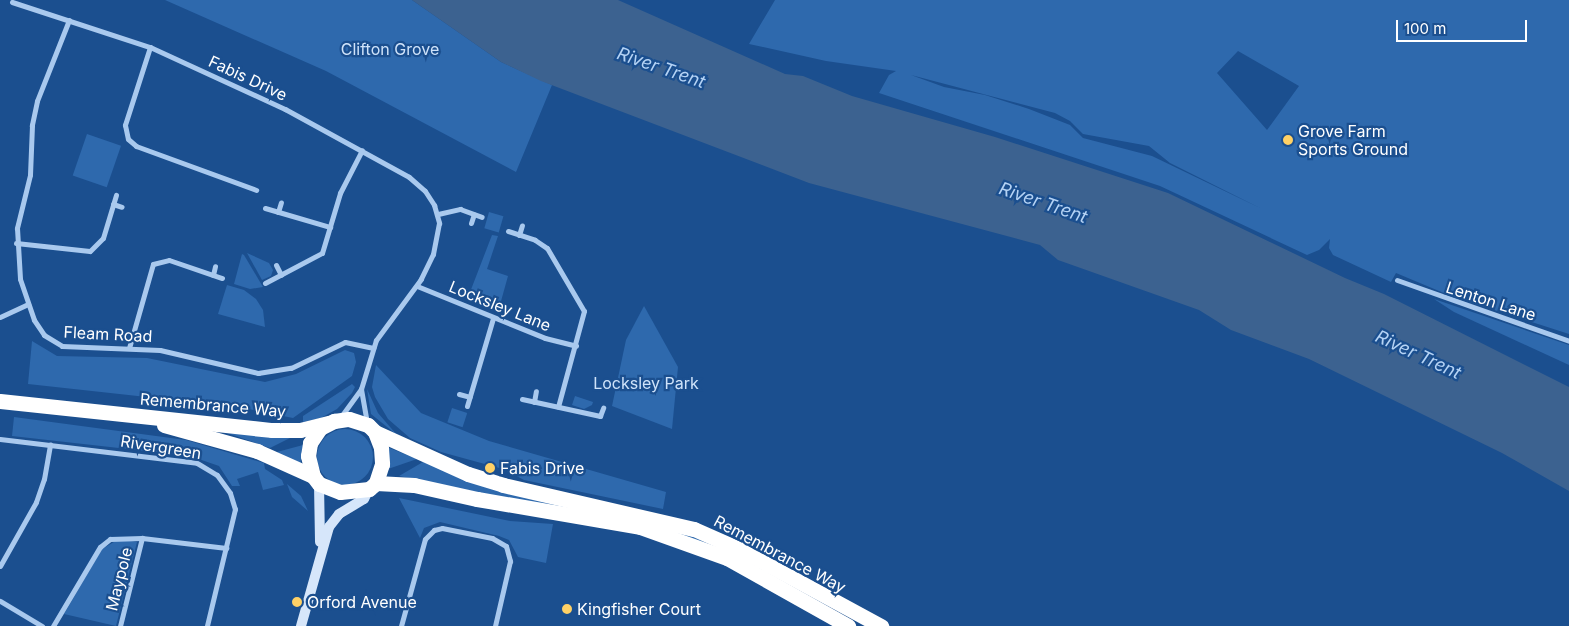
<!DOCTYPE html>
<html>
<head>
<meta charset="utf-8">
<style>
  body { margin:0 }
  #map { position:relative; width:1569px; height:626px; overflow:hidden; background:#1b4f8f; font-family:Inter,sans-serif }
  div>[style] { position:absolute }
  .green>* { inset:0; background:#2e69ad; transform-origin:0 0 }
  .round { border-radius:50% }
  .water>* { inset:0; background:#3c6290 }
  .street>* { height:5px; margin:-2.5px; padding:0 2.5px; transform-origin:2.5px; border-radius:2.5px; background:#a9c9ee }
  .secondary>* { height:10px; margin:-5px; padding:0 5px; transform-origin:5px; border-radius:5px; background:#d6e6fa }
  .highway>* { height:15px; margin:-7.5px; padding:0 7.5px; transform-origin:7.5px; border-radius:7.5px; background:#fff }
  .dots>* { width:14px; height:14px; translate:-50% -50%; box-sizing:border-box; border:2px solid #1b4f8f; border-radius:50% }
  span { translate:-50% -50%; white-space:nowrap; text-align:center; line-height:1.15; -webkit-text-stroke:4.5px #1b4f8f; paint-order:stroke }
  .park-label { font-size:16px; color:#cfe3fa }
  .street-label { font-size:16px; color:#fff }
  .poi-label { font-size:16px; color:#fff }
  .left { translate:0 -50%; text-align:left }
  .water-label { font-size:18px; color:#b5d3f5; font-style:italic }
  .scale { position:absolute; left:1396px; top:20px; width:131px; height:22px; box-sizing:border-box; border:2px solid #fff; border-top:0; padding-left:6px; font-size:15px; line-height:18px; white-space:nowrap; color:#fff; -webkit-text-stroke:4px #1b4f8f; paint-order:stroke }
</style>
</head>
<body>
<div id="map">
  <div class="green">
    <div style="clip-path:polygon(165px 0,412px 0,501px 62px,552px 85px,516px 172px,326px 71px)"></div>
    <div style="clip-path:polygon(evenodd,775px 0,1569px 0,1569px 334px,1451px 296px,1396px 273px,1391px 282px,1333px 255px,1329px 248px,1330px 239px,1319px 250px,1307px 255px,1160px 186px,879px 93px,889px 75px,896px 71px,826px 61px,749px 44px,775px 0,1238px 51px,1299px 86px,1267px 130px,1217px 73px,1238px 51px,775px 0,911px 75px,1055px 113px,1070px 121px,1083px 134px,1149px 146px,1170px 163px,1260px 208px,1152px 156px,1083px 138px,1070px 125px,1029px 109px,985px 95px,944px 87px,911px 75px)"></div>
    <div style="left:87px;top:134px;width:36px;height:44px;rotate:19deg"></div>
    <div style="left:489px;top:212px;width:15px;height:17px;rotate:16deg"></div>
    <div style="clip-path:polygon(492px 235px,498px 236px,487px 269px,508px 276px,498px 312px,467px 300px)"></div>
    <div style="clip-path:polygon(247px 253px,269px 263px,273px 270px,271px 276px,262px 280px)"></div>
    <div style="clip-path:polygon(242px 254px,244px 255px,263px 287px,250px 289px,234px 284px)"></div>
    <div style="clip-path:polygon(227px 285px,244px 290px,256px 299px,263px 310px,265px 327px,218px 314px)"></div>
    <div style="clip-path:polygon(1434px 299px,1569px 345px,1569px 365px,1454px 312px)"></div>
    <div style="clip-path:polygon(644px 306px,678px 367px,672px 429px,612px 406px,626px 340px)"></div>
    <div style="clip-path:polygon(32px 341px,57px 356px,147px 358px,265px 382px,296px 374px,345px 350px,354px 353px,356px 362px,352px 376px,293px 418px,238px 407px,28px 384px)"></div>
    <div style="clip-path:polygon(376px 365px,421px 413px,489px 441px,666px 492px,663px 509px,524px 480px,503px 469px,441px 452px,410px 438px,388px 419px,375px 397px,372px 387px)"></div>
    <div style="clip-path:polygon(352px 384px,355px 387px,352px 393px,337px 409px,321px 418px,303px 422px,303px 416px)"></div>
    <div style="clip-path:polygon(367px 389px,378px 413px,397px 435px,371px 414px)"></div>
    <div style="clip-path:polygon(575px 396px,593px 402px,592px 405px,584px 409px,572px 405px)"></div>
    <div style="left:452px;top:408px;width:16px;height:15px;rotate:18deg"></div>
    <div style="clip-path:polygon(14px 417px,186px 440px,264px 463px,265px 469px,282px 480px,284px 485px,263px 490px,258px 472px,237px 479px,240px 486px,232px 486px,219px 466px,190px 456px,12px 436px)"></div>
    <div class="round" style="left:317px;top:429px;width:56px;height:56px"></div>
    <div style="clip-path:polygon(227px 433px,290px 438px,270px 448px)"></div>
    <div style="clip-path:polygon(303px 445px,300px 467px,277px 452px)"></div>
    <div style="clip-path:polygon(387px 447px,417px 459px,388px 469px)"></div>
    <div style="clip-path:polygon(423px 462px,685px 533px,735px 556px,511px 499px,399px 476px)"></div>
    <div style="clip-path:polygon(287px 484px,301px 496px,308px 511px,292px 497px)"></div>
    <div style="clip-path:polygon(399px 498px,510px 521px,553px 524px,546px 563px,518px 557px,509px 540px,499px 536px,440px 522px,424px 528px,420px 538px)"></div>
    <div style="clip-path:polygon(119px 539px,137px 542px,116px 626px,64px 614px,102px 549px)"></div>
  </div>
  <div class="water">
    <div style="clip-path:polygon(412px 0,618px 0,785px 74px,803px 76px,852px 96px,995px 137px,1168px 193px,1345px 278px,1384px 294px,1569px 387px,1569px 491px,1502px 453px,1309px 359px,1231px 330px,1199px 310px,1058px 260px,1040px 245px,809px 183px,541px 81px,501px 62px)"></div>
  </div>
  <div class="street">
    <div style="left:12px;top:2px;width:145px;rotate:18.1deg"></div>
    <div style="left:150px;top:47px;width:149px;rotate:24.7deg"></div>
    <div style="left:285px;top:109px;width:141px;rotate:28.7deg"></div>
    <div style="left:409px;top:177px;width:21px;rotate:41deg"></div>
    <div style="left:425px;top:191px;width:17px;rotate:57deg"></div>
    <div style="left:434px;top:205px;width:19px;rotate:74deg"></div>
    <div style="left:439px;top:223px;width:32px;rotate:101deg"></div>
    <div style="left:433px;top:254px;width:28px;rotate:116deg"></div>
    <div style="left:421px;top:279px;width:76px;rotate:126.4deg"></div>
    <div style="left:376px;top:340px;width:51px;rotate:107deg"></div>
    <div style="left:361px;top:389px;width:34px;rotate:126deg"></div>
    <div style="left:69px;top:20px;width:87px;rotate:111.6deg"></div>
    <div style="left:37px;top:101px;width:25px;rotate:102deg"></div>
    <div style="left:32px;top:125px;width:50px;rotate:92.3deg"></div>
    <div style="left:30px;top:175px;width:55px;rotate:103.8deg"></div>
    <div style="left:17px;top:228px;width:51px;rotate:86.6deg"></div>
    <div style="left:20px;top:279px;width:43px;rotate:71.1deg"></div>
    <div style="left:34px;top:320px;width:18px;rotate:56deg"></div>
    <div style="left:44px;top:335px;width:21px;rotate:31deg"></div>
    <div style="left:62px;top:346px;width:98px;rotate:2.3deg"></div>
    <div style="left:160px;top:350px;width:101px;rotate:13.2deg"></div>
    <div style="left:258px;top:373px;width:33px;rotate:-9deg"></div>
    <div style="left:291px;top:368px;width:60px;rotate:-25.7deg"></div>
    <div style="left:345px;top:342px;width:29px;rotate:12deg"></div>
    <div style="left:150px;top:47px;width:82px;rotate:107.8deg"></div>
    <div style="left:125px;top:125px;width:14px;rotate:78deg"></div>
    <div style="left:128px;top:139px;width:11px;rotate:41deg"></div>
    <div style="left:136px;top:146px;width:128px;rotate:20.1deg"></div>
    <div style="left:113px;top:204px;width:9px;rotate:18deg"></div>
    <div style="left:265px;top:208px;width:68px;rotate:16.3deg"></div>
    <div style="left:278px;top:212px;width:10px;rotate:-73deg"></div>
    <div style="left:438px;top:214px;width:23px;rotate:-13deg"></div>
    <div style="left:460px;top:209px;width:23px;rotate:20deg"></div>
    <div style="left:471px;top:223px;width:9px;rotate:-72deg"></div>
    <div style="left:508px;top:231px;width:28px;rotate:18deg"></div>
    <div style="left:535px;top:240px;width:14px;rotate:34deg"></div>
    <div style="left:547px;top:248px;width:73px;rotate:59.6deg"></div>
    <div style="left:584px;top:311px;width:99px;rotate:105.2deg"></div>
    <div style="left:519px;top:235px;width:10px;rotate:-73deg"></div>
    <div style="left:16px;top:243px;width:74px;rotate:6.2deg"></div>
    <div style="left:90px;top:251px;width:18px;rotate:-45deg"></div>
    <div style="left:103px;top:238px;width:45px;rotate:-73.2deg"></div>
    <div style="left:276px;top:265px;width:11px;rotate:63deg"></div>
    <div style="left:213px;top:275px;width:9px;rotate:-77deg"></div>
    <div style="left:1397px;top:280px;width:182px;rotate:19.5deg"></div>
    <div style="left:265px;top:283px;width:64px;rotate:-27.8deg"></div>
    <div style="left:322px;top:253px;width:63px;rotate:-73.3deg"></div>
    <div style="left:340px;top:193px;width:48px;rotate:-62.9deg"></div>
    <div style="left:417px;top:286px;width:138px;rotate:22.1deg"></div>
    <div style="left:545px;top:338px;width:32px;rotate:14deg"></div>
    <div style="left:0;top:317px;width:31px;rotate:-25deg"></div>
    <div style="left:129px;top:348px;width:87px;rotate:-74.1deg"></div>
    <div style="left:153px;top:264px;width:16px;rotate:-14deg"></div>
    <div style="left:169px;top:260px;width:56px;rotate:18.8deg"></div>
    <div style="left:361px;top:389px;width:34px;rotate:80deg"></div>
    <div style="left:459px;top:394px;width:11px;rotate:15deg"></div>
    <div style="left:522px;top:399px;width:80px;rotate:12.3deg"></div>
    <div style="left:600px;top:416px;width:9px;rotate:-69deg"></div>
    <div style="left:534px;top:402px;width:11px;rotate:-80deg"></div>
    <div style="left:467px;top:406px;width:92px;rotate:-73.5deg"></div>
    <div style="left:0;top:439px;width:198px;rotate:6.9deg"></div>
    <div style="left:197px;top:463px;width:23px;rotate:31deg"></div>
    <div style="left:217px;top:475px;width:22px;rotate:54deg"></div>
    <div style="left:230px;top:493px;width:17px;rotate:73deg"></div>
    <div style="left:235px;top:509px;width:120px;rotate:103.5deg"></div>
    <div style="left:0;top:566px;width:73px;rotate:-60.6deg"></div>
    <div style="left:36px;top:502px;width:24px;rotate:-71deg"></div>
    <div style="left:44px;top:479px;width:35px;rotate:-80deg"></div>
    <div style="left:0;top:601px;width:49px;rotate:30.8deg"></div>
    <div style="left:53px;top:626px;width:92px;rotate:-59.3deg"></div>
    <div style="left:100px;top:547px;width:13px;rotate:-39deg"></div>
    <div style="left:110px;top:539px;width:32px;rotate:-2deg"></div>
    <div style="left:142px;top:538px;width:85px;rotate:6.8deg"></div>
    <div style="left:120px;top:626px;width:91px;rotate:-76deg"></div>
    <div style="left:401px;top:626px;width:90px;rotate:-74.6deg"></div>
    <div style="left:425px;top:539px;width:13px;rotate:-45deg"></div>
    <div style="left:434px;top:530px;width:8px;rotate:-14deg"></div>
    <div style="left:442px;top:528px;width:51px;rotate:11.3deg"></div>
    <div style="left:492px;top:538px;width:16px;rotate:30deg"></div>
    <div style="left:506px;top:546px;width:16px;rotate:75deg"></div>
    <div style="left:510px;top:561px;width:67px;rotate:103deg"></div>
  </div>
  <div class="secondary">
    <div style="left:319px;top:484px;width:58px;rotate:89deg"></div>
    <div style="left:301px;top:626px;width:103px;rotate:-74.2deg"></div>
    <div style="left:329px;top:527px;width:16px;rotate:-52deg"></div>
    <div style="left:339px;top:514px;width:29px;rotate:-31deg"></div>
    <div style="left:364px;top:499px;width:11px;rotate:-63deg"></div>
  </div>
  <div class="highway">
    <div style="left:0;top:401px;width:274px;rotate:6.1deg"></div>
    <div style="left:272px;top:430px;width:28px"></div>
    <div style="left:300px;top:430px;width:30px;rotate:-14deg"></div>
    <div style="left:349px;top:419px;width:20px;rotate:18deg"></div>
    <div style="left:368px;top:425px;width:10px;rotate:45deg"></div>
    <div style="left:375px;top:432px;width:17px;rotate:69deg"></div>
    <div style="left:381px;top:448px;width:16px;rotate:86deg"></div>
    <div style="left:382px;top:464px;width:20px;rotate:108deg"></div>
    <div style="left:376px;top:483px;width:9px;rotate:139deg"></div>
    <div style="left:369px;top:489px;width:29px;rotate:174deg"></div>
    <div style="left:340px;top:492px;width:22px;rotate:-159deg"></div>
    <div style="left:319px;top:484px;width:10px;rotate:-127deg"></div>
    <div style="left:313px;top:476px;width:21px;rotate:-104deg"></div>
    <div style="left:308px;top:456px;width:13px;rotate:-81deg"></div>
    <div style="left:310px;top:443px;width:18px;rotate:-56deg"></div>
    <div style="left:320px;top:428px;width:16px;rotate:-27deg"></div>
    <div style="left:334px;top:421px;width:15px;rotate:-8deg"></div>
    <div style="left:164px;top:425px;width:97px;rotate:15.6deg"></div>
    <div style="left:257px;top:451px;width:61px;rotate:24.1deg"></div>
    <div style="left:375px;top:432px;width:102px;rotate:24.3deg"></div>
    <div style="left:468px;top:474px;width:37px;rotate:17deg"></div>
    <div style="left:503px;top:485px;width:196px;rotate:13deg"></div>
    <div style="left:694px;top:529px;width:49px;rotate:24deg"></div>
    <div style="left:739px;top:549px;width:162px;rotate:28.5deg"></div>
    <div style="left:376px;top:483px;width:38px;rotate:3deg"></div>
    <div style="left:414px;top:485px;width:65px;rotate:12.5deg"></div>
    <div style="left:477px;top:499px;width:165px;rotate:9.7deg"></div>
    <div style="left:640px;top:527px;width:92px;rotate:19.6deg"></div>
    <div style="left:727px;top:558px;width:139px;rotate:29.3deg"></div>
  </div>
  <div class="dots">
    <div style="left:1288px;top:140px;background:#ffd166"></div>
    <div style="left:490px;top:468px;background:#ffd166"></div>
    <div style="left:297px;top:602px;background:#ffd166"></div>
    <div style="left:567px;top:609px;background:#ffd166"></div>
  </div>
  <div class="park-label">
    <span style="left:390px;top:49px">Clifton Grove</span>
    <span style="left:646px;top:383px">Locksley Park</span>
  </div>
  <div class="street-label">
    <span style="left:248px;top:78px;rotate:25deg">Fabis Drive</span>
    <span style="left:1491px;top:301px;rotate:18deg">Lenton Lane</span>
    <span style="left:500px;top:306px;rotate:22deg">Locksley Lane</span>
    <span style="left:108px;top:334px;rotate:3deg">Fleam Road</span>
    <span style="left:213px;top:405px;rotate:5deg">Remembrance Way</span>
    <span style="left:161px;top:447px;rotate:9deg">Rivergreen</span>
    <span style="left:780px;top:554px;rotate:28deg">Remembrance Way</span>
    <span style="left:119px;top:579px;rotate:-76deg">Maypole</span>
  </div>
  <div class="poi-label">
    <span class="left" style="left:1298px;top:140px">Grove Farm<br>Sports Ground</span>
    <span class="left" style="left:500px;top:468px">Fabis Drive</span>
    <span class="left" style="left:307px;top:602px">Orford Avenue</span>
    <span class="left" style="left:577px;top:609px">Kingfisher Court</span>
  </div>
  <div class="water-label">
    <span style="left:661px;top:68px;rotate:19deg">River Trent</span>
    <span style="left:1043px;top:203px;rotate:19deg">River Trent</span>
    <span style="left:1418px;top:355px;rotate:25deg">River Trent</span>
  </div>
  <div class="scale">100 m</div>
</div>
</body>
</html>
